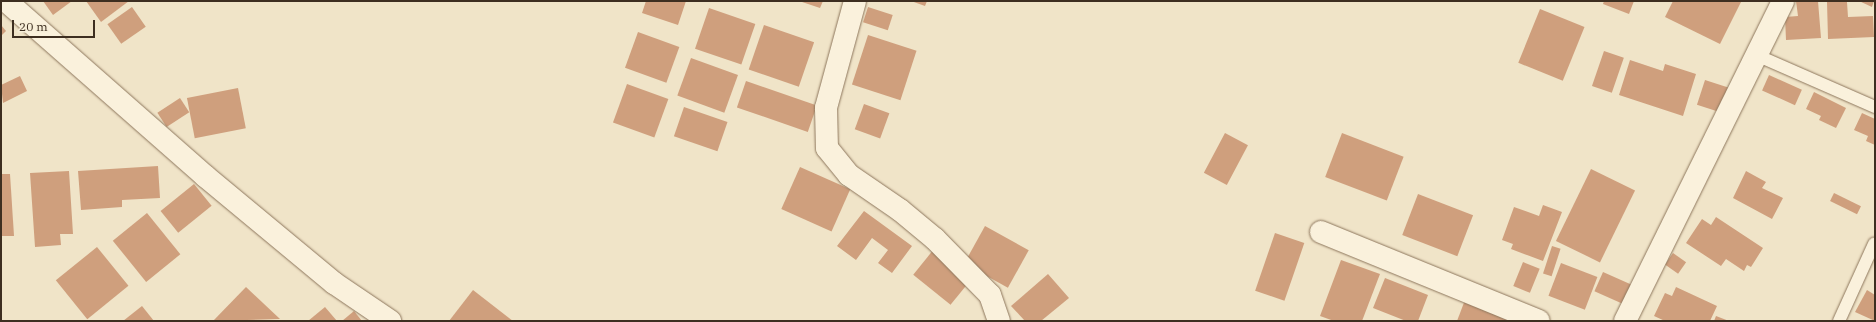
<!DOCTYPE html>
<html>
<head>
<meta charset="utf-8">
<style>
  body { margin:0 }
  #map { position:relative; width:1876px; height:322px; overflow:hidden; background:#f0e4c8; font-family:"IBM Plex Serif",serif }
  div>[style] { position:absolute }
  .building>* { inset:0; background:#cf9f7d; transform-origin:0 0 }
  .roads { filter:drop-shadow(0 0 1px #8d765c) drop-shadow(0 0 1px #8d765c) }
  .service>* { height:12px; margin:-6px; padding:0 6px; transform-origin:6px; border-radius:6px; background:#faf1dc }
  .minor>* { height:22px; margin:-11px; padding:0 11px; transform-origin:11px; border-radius:11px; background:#faf1dc }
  span { translate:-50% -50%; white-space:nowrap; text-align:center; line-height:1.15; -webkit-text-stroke:3.5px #f7eed8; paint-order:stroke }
  .frame { position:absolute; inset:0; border:2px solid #3d2e20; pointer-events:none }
  .scale { position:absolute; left:12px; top:20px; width:83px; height:18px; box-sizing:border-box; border:2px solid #3d2e20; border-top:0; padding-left:5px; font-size:12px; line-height:14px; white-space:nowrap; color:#3d2e20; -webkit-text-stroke:3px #f7eed8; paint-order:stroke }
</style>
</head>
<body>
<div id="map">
  <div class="building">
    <div style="clip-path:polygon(43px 1px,72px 1px,53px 15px)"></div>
    <div style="clip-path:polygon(86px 1px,129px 1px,101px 22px)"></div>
    <div style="clip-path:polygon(646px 1px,686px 1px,678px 25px,642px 13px)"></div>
    <div style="clip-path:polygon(799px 1px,823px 1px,820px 8px)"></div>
    <div style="clip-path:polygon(911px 1px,927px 1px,925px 6px)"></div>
    <div style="clip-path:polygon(1604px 1px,1634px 1px,1629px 14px,1603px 4px)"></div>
    <div style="clip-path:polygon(1673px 1px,1740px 1px,1741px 2px,1720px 44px,1665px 17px)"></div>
    <div style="clip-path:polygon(1796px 1px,1818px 1px,1821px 38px,1786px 40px,1785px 17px,1798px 16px)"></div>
    <div style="clip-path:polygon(1859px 1px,1874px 1px,1872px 7px)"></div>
    <div style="clip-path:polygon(1827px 2px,1847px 2px,1848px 17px,1873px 16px,1874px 37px,1828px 39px)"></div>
    <div style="left:132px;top:7px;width:24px;height:30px;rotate:55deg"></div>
    <div style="left:868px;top:7px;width:26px;height:16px;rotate:18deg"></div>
    <div style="left:709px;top:8px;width:49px;height:43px;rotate:19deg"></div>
    <div style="left:1540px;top:9px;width:48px;height:58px;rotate:22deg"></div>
    <div style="clip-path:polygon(1px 25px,6px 31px,1px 36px)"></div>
    <div style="left:764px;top:25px;width:53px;height:47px;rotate:19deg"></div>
    <div style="left:638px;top:32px;width:44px;height:38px;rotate:20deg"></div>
    <div style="left:868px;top:35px;width:51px;height:52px;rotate:18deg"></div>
    <div style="left:1604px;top:51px;width:21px;height:37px;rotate:19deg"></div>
    <div style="left:691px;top:58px;width:50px;height:40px;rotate:20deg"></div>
    <div style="clip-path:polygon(1630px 60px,1663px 71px,1665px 64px,1696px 74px,1683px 116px,1619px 95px)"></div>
    <div style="left:1769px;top:75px;width:36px;height:17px;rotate:24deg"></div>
    <div style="clip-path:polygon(20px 76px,27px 91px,3px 103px,1px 85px)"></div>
    <div style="left:1705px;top:80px;width:26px;height:26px;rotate:18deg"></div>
    <div style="left:746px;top:81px;width:75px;height:28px;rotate:19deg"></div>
    <div style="left:627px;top:84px;width:44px;height:41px;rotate:20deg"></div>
    <div style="left:238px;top:88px;width:41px;height:52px;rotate:79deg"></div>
    <div style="clip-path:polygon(1814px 92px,1846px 108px,1836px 128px,1819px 120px,1821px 116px,1806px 109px)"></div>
    <div style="left:180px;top:98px;width:17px;height:27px;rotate:57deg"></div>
    <div style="left:864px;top:104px;width:27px;height:27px;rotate:20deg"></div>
    <div style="left:684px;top:107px;width:46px;height:31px;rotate:19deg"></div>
    <div style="clip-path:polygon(1862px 113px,1875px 119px,1875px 145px,1866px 141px,1868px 136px,1854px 130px)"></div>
    <div style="left:1225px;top:133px;width:26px;height:45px;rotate:28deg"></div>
    <div style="left:1342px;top:133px;width:66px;height:47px;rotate:21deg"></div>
    <div style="clip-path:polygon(158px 166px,160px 198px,122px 200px,122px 207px,81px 210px,78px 171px)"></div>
    <div style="left:800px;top:167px;width:55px;height:46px;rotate:24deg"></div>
    <div style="left:1591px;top:169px;width:49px;height:80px;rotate:26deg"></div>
    <div style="clip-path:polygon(69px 171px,73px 234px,60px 234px,61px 245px,35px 247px,30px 173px)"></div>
    <div style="clip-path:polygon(1746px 171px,1766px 182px,1762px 188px,1783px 198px,1772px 219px,1733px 198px)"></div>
    <div style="clip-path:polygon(1px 174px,10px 174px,14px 236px,1px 236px)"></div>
    <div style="left:194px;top:184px;width:28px;height:43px;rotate:51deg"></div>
    <div style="left:1834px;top:193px;width:30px;height:9px;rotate:26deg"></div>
    <div style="left:1418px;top:194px;width:59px;height:44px;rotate:21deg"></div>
    <div style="clip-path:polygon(1543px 205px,1562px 212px,1543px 261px,1511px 249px,1513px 244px,1502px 240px,1514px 207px,1539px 216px)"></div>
    <div style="clip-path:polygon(864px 211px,912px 246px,892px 273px,878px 263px,888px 250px,872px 238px,856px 260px,837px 246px)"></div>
    <div style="left:147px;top:213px;width:53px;height:44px;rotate:51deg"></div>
    <div style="clip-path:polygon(1716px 217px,1763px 248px,1751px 267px,1747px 265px,1744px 271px,1726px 259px,1721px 266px,1686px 243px,1702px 219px,1711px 225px)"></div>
    <div style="left:985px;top:226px;width:50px;height:43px;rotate:29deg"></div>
    <div style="left:1275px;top:233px;width:31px;height:61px;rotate:19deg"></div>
    <div style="left:1552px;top:246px;width:9px;height:29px;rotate:18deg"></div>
    <div style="left:97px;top:247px;width:50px;height:53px;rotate:51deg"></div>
    <div style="left:934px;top:249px;width:48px;height:33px;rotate:39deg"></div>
    <div style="left:1673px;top:253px;width:16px;height:14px;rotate:35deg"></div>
    <div style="clip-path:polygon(1341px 260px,1380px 274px,1362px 321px,1334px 321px,1320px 316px)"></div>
    <div style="left:1523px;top:262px;width:18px;height:26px;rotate:22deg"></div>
    <div style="left:1561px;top:263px;width:39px;height:35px;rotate:21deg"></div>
    <div style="left:1603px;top:272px;width:32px;height:21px;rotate:24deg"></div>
    <div style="clip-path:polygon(1048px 274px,1069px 298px,1041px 321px,1025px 321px,1011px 306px)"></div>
    <div style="clip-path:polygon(1385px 278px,1428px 295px,1418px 321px,1406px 321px,1373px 308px)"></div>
    <div style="clip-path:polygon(246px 287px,280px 319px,213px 321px)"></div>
    <div style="clip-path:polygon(1676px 287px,1717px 306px,1710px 321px,1665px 321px,1654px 316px,1665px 293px,1672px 296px)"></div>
    <div style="clip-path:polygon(473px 290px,513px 321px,449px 321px)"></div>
    <div style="clip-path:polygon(1867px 290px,1875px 295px,1875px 321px,1855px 312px)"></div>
    <div style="clip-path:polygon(1465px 300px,1510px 317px,1508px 321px,1457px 321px)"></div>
    <div style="clip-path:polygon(142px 306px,154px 321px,123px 321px)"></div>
    <div style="clip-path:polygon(325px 307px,337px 321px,308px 321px)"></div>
    <div style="clip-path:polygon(354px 311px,362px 321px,342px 321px)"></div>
    <div style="clip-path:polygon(1716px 316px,1729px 321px,1714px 321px)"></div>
  </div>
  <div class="roads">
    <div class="service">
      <div style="left:1756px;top:55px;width:130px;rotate:23.6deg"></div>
      <div style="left:1839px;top:321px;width:85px;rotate:-65.6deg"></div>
    </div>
    <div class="minor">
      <div style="left:6px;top:1px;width:265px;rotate:41.3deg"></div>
      <div style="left:205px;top:176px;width:168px;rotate:39.7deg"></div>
      <div style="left:334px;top:283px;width:68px;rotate:34.2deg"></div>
      <div style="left:855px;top:1px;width:111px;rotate:105.2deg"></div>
      <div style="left:826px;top:108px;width:40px;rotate:88.6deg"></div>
      <div style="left:827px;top:148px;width:35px;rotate:51deg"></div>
      <div style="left:849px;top:175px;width:62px;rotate:34.5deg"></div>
      <div style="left:900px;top:210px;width:45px;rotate:39.6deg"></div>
      <div style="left:935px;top:239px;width:78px;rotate:45.5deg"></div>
      <div style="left:990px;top:295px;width:28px;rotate:71deg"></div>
      <div style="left:1321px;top:232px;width:235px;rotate:22.2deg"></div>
      <div style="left:1625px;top:321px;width:357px;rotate:-63.7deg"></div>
    </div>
  </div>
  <div class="frame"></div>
  <div class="scale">20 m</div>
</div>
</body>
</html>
